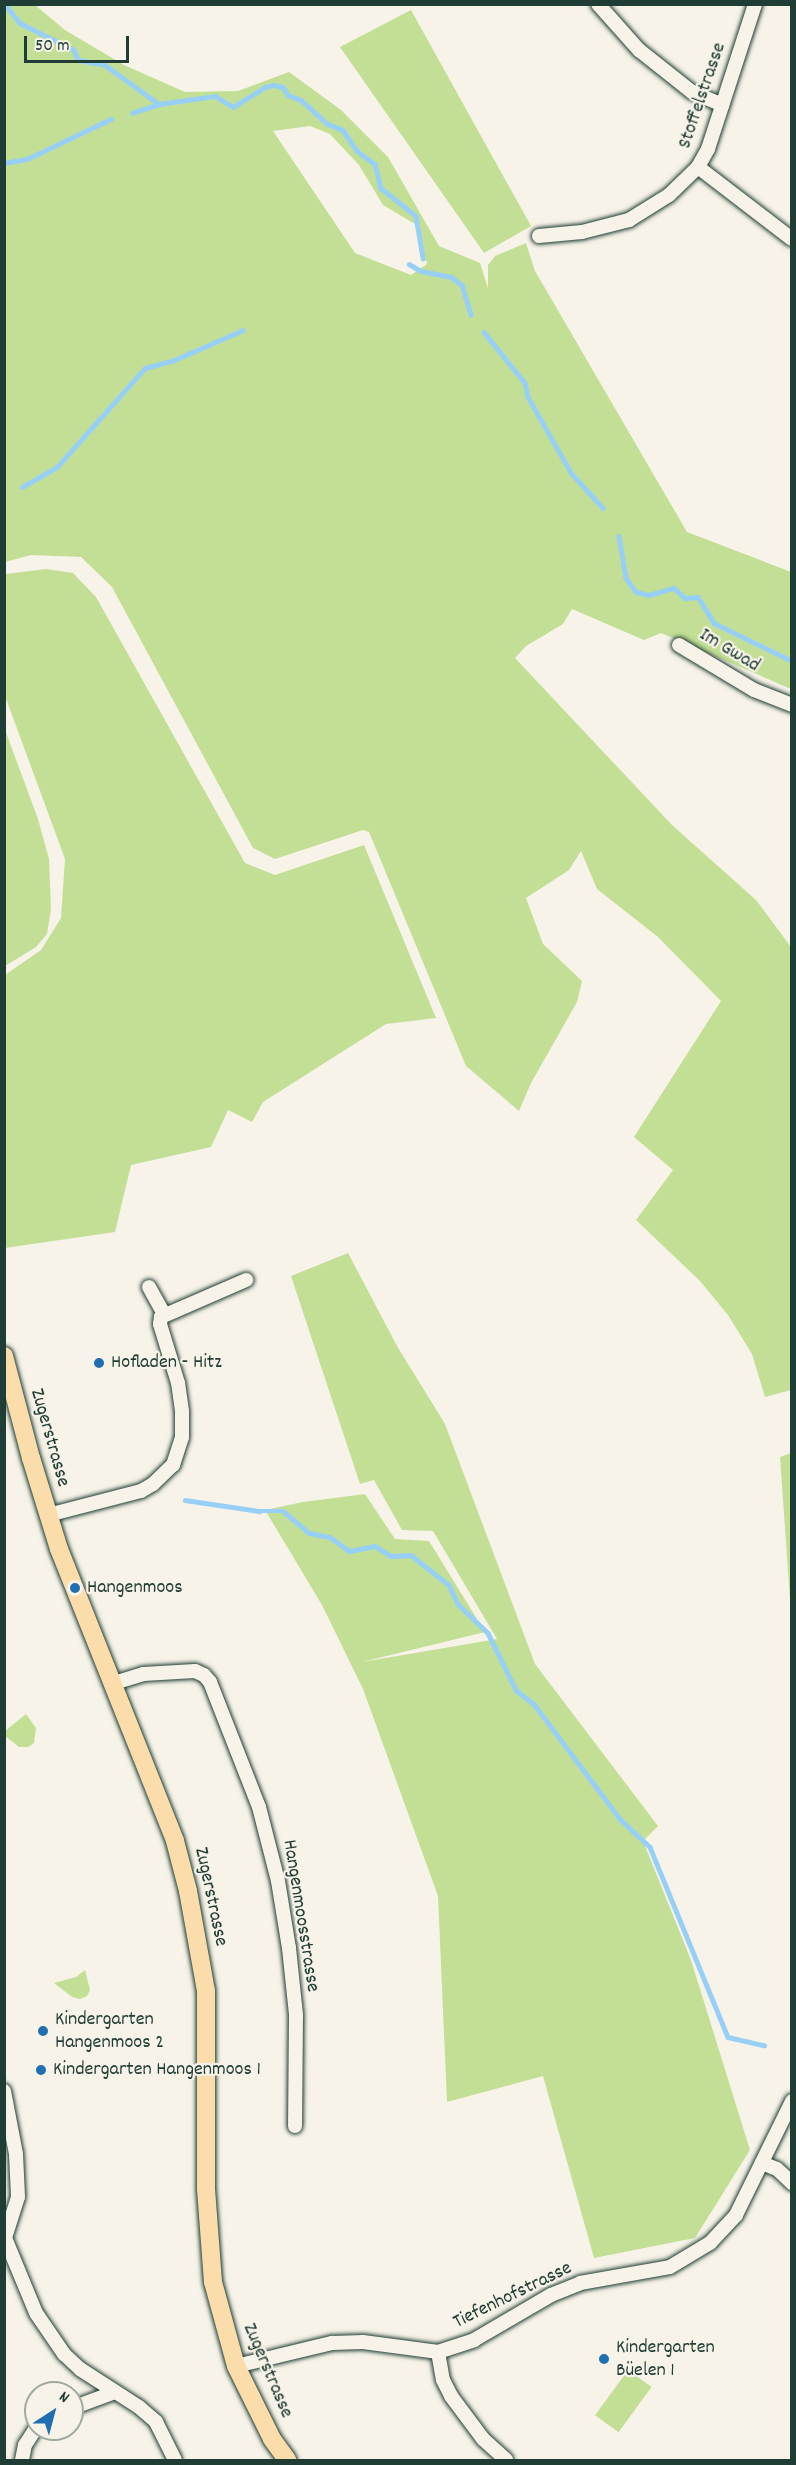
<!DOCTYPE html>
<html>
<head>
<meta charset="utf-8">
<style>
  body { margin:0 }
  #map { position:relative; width:796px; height:2465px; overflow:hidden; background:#f7f3e8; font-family:Dekko,sans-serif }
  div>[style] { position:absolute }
  .green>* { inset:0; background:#c3df96; transform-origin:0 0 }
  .stream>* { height:4.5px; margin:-2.25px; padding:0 2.25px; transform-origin:2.25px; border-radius:2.25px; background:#97cff6 }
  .roads { filter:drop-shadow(0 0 2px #1f3d34) drop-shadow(0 0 2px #1f3d34) }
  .minor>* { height:14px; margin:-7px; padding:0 7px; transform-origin:7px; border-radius:7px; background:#f7f3e8 }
  .major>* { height:18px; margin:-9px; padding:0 9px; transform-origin:9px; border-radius:9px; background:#fbddab }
  .dots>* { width:16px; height:16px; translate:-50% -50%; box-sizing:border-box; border:3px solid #f7f3e8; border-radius:50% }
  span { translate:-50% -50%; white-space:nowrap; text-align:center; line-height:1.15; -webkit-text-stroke:4.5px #f7f3e8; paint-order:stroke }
  .street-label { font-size:20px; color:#1f3d34 }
  .poi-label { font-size:20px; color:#1f3d34 }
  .left { translate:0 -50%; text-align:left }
  .frame { position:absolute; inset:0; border:6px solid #1f3d34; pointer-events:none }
  .north { position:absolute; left:24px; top:2381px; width:60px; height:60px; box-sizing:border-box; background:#f7f3e8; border:2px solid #a1aaa0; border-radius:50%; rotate:36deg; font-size:16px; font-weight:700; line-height:24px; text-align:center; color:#1f3d34 }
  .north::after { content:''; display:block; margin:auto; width:21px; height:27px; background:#1f6fb2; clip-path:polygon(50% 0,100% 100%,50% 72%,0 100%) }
  .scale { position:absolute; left:24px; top:36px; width:105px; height:27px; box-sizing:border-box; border:3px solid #1f3d34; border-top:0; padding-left:8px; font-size:18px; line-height:21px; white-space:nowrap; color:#1f3d34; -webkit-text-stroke:4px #f7f3e8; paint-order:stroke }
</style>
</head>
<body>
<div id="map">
  <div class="green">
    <div style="clip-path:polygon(evenodd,4px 5px,35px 5px,65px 30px,124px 65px,185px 92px,238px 91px,289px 72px,341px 110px,388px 157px,439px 246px,480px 263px,488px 288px,488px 265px,495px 256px,526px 243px,535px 271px,687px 532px,791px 572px,791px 689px,661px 633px,644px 640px,572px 609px,563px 624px,526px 646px,515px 658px,672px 825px,756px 900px,791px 947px,791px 1390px,765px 1397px,752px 1354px,728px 1315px,700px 1281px,636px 1220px,673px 1170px,634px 1137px,721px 1001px,658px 937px,597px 889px,581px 851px,569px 870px,526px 898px,543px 944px,582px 981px,577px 1002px,531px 1083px,519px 1111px,466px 1066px,369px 832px,363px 830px,275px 859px,253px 848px,112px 587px,81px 557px,31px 555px,5px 562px,4px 5px,310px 126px,330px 134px,359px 165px,383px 205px,415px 224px,427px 264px,411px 275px,355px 253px,273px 131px,310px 126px)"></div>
    <div style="clip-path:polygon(411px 10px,531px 226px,484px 253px,340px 47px)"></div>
    <div style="clip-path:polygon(46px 569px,73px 573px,96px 597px,245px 863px,275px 875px,364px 845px,436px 1018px,386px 1024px,263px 1102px,252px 1122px,228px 1110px,211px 1147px,131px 1165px,115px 1232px,5px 1248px,5px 975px,41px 950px,61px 918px,65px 859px,5px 696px,5px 574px)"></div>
    <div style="clip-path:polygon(4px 727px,38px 819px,49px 859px,51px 909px,47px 934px,36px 947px,5px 966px)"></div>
    <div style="clip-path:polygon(348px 1253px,397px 1346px,445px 1424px,535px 1664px,658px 1826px,643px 1841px,691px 1960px,750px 2150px,695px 2238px,594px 2258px,543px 2076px,447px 2102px,438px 1896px,363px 1689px,322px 1605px,265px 1510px,303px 1502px,365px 1494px,395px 1539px,429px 1541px,485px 1632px,362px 1662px,497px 1639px,433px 1531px,402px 1530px,374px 1480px,360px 1484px,291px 1276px)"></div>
    <div style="clip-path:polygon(791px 1453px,792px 1453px,791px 1707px,790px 1600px,780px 1457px)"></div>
    <div style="clip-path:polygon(26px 1714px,36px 1728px,34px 1743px,28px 1747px,19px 1747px,4px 1735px,5px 1731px)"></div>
    <div style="clip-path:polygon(85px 1970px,90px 1990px,87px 1996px,80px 1999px,72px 1997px,54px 1983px,76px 1977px)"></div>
    <div style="left:628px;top:2370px;width:29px;height:56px;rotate:36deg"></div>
  </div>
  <div class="stream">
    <div style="left:5px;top:4px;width:24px;rotate:52deg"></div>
    <div style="left:20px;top:23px;width:60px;rotate:26.6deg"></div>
    <div style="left:74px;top:50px;width:11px;rotate:68deg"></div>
    <div style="left:78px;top:60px;width:27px;rotate:10deg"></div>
    <div style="left:105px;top:65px;width:67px;rotate:35.8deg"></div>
    <div style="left:132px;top:113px;width:28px;rotate:-18deg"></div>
    <div style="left:159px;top:104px;width:57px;rotate:-8.1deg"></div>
    <div style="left:215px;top:96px;width:21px;rotate:31deg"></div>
    <div style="left:233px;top:107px;width:38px;rotate:-32deg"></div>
    <div style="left:265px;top:87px;width:9px;rotate:-13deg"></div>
    <div style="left:274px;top:85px;width:9px;rotate:13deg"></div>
    <div style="left:283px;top:87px;width:9px;rotate:58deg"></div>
    <div style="left:288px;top:95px;width:14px;rotate:21deg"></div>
    <div style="left:301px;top:100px;width:36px;rotate:42deg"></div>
    <div style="left:328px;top:124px;width:16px;rotate:22deg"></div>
    <div style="left:343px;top:130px;width:25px;rotate:56deg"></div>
    <div style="left:357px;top:151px;width:22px;rotate:36deg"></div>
    <div style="left:375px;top:164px;width:25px;rotate:76deg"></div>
    <div style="left:381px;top:188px;width:45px;rotate:38.7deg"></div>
    <div style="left:416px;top:216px;width:43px;rotate:80.5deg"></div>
    <div style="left:4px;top:163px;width:23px;rotate:-10deg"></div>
    <div style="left:27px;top:159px;width:93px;rotate:-25.5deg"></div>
    <div style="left:409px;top:264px;width:14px;rotate:30deg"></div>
    <div style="left:421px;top:271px;width:31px;rotate:11deg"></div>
    <div style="left:451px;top:277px;width:14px;rotate:36deg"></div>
    <div style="left:462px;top:285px;width:31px;rotate:73deg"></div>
    <div style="left:484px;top:332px;width:65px;rotate:51.2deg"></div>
    <div style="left:525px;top:383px;width:14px;rotate:78deg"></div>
    <div style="left:528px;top:397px;width:89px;rotate:60.3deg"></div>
    <div style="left:572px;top:474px;width:46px;rotate:47.6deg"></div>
    <div style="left:22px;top:487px;width:40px;rotate:-29.7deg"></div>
    <div style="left:57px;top:467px;width:132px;rotate:-48.4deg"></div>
    <div style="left:145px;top:368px;width:28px;rotate:-15deg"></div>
    <div style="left:172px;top:361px;width:77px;rotate:-23.6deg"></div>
    <div style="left:619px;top:536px;width:43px;rotate:80.5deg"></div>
    <div style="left:626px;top:578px;width:17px;rotate:54deg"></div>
    <div style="left:636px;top:592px;width:13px;rotate:13deg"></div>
    <div style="left:649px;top:595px;width:26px;rotate:-16deg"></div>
    <div style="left:674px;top:588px;width:15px;rotate:42deg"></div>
    <div style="left:685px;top:598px;width:13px;rotate:-4deg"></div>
    <div style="left:698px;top:597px;width:31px;rotate:58deg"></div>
    <div style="left:714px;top:623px;width:87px;rotate:26deg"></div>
    <div style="left:185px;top:1500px;width:75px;rotate:8.5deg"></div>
    <div style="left:259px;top:1511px;width:24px"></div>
    <div style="left:283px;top:1511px;width:34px;rotate:40deg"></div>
    <div style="left:309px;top:1533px;width:21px;rotate:11deg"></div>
    <div style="left:330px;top:1537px;width:24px;rotate:36deg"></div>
    <div style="left:349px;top:1551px;width:26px;rotate:-11deg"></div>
    <div style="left:375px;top:1546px;width:19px;rotate:32deg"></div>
    <div style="left:391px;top:1556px;width:20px;rotate:-3deg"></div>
    <div style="left:411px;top:1555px;width:48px;rotate:38.3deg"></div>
    <div style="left:449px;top:1585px;width:21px;rotate:65deg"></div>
    <div style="left:458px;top:1604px;width:42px;rotate:44deg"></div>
    <div style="left:488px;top:1633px;width:64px;rotate:63.8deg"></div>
    <div style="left:516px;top:1690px;width:23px;rotate:38deg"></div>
    <div style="left:534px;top:1704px;width:144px;rotate:53.2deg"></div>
    <div style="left:620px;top:1819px;width:41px;rotate:43deg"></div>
    <div style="left:650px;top:1847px;width:205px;rotate:67.7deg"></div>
    <div style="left:728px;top:2037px;width:37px;rotate:13deg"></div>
  </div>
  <div class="roads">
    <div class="minor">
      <div style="left:598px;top:4px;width:62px;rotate:48.3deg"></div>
      <div style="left:639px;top:50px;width:68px;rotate:38.4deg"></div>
      <div style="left:692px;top:92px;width:33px;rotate:23deg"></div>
      <div style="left:698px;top:167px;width:118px;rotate:37.5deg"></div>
      <div style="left:539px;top:236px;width:43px;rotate:-5.3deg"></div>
      <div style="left:582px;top:232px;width:49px;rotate:-14.3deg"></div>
      <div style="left:629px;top:220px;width:47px;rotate:-32deg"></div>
      <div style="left:669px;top:195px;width:40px;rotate:-44deg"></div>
      <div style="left:698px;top:167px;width:21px;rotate:-61deg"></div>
      <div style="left:708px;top:149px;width:152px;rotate:-72deg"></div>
      <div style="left:679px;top:645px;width:87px;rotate:31deg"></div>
      <div style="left:754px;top:690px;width:41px;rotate:21.5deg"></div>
      <div style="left:149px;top:1287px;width:31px;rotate:61deg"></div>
      <div style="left:48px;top:1515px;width:96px;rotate:-14.5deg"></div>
      <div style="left:141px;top:1491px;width:14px;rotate:-30deg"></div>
      <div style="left:153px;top:1484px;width:28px;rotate:-44deg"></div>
      <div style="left:173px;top:1465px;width:29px;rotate:-72deg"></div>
      <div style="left:182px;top:1437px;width:26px;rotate:-90deg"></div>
      <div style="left:182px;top:1411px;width:28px;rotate:-98deg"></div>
      <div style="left:178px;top:1383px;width:62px;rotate:-107deg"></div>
      <div style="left:160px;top:1324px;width:7px;rotate:-82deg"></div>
      <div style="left:161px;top:1317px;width:93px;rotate:-23.5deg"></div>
      <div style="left:114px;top:1683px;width:30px;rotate:-17deg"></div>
      <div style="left:143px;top:1674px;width:52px;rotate:-3.3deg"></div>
      <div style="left:195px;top:1671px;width:10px;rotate:24deg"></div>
      <div style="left:204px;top:1675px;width:9px;rotate:49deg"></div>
      <div style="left:210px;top:1682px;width:134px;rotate:68.6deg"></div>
      <div style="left:259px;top:1807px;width:76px;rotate:75.6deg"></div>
      <div style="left:278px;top:1881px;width:68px;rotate:80.7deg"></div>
      <div style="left:289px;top:1948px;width:67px;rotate:84deg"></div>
      <div style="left:296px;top:2015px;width:111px;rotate:90.5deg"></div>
      <div style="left:4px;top:2091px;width:64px;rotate:79.2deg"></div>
      <div style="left:16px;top:2154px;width:43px;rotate:87.3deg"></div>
      <div style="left:18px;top:2197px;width:43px;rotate:107.6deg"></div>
      <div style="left:5px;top:2238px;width:81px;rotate:67.5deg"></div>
      <div style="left:36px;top:2313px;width:50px;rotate:55.7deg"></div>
      <div style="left:64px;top:2354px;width:22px;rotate:43deg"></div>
      <div style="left:80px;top:2369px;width:70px;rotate:32.8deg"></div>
      <div style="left:139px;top:2407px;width:23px;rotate:41deg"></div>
      <div style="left:156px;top:2422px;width:42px;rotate:63.4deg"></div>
      <div style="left:762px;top:2163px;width:16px;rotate:22deg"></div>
      <div style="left:777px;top:2169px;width:21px;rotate:43deg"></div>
      <div style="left:438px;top:2352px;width:28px;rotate:80deg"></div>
      <div style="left:443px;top:2380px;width:18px;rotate:63deg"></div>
      <div style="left:451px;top:2396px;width:54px;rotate:53.3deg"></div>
      <div style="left:483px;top:2439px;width:31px;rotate:42deg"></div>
      <div style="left:236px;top:2366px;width:99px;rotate:-13.5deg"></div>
      <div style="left:332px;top:2343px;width:31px;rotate:-2deg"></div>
      <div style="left:363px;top:2342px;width:76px;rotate:7.6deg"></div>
      <div style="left:438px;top:2352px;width:38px;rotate:-18deg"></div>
      <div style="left:474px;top:2340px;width:89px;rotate:-30.3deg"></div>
      <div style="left:551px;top:2295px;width:31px;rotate:-22deg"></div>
      <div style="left:580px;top:2283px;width:91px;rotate:-10.1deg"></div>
      <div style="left:670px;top:2267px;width:47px;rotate:-31deg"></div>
      <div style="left:710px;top:2243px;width:38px;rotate:-47deg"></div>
      <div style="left:736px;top:2215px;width:127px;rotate:-63.8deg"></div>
      <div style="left:72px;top:2408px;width:46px;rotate:-20.4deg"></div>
      <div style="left:22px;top:2460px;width:15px;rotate:-79deg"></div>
      <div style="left:25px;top:2445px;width:20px;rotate:-57deg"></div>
    </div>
    <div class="major">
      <div style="left:4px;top:1356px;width:106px;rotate:75.2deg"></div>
      <div style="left:31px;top:1458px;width:95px;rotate:72.9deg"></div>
      <div style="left:59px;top:1549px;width:314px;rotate:68.3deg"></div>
      <div style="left:175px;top:1841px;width:52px;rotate:75.4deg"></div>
      <div style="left:188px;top:1891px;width:102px;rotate:79.8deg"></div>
      <div style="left:206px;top:1991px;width:198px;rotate:90deg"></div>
      <div style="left:206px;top:2189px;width:93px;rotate:85.7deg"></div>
      <div style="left:213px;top:2282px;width:87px;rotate:74.7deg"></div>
      <div style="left:236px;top:2366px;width:81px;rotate:63.7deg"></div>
      <div style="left:272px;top:2439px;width:26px;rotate:54deg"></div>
    </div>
  </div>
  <div class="dots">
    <div style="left:99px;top:1363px;background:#1f6fb2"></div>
    <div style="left:75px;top:1588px;background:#1f6fb2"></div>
    <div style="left:43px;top:2031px;background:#1f6fb2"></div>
    <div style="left:41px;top:2070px;background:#1f6fb2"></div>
    <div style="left:604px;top:2359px;background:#1f6fb2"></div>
  </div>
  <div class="street-label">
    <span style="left:703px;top:96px;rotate:-71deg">Stoffelstrasse</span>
    <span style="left:729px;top:651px;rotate:31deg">Im Gwad</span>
    <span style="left:49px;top:1438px;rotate:74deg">Zugerstrasse</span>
    <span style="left:210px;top:1897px;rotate:78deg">Zugerstrasse</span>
    <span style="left:300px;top:1916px;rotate:81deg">Hangenmoosstrasse</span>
    <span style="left:513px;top:2296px;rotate:-26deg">Tiefenhofstrasse</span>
    <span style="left:267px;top:2371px;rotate:67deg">Zugerstrasse</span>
  </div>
  <div class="poi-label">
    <span class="left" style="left:111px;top:1363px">Hofladen - Hitz</span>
    <span class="left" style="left:87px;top:1588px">Hangenmoos</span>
    <span class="left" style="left:55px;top:2032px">Kindergarten<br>Hangenmoos 2</span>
    <span class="left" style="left:53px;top:2070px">Kindergarten Hangenmoos 1</span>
    <span class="left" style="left:616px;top:2360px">Kindergarten<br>Büelen 1</span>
  </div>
  <div class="frame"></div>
  <div class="north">N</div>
  <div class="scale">50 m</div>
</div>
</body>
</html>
